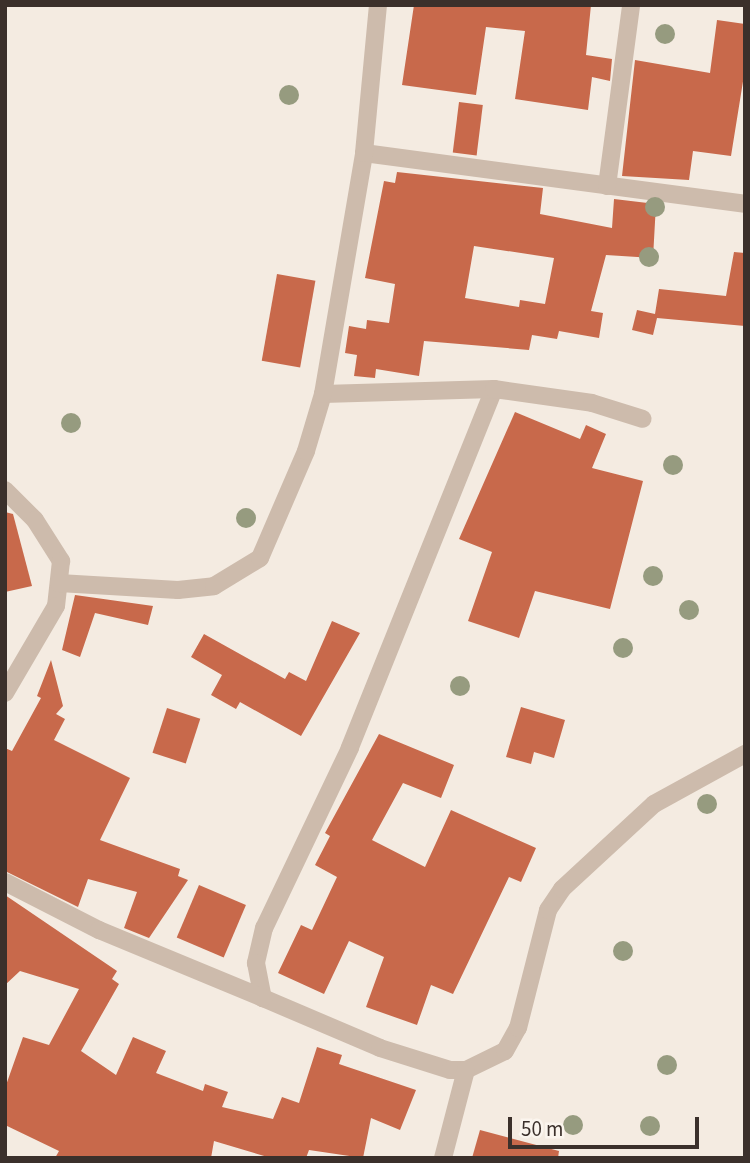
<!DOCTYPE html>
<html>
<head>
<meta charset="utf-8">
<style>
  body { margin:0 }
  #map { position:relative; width:750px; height:1163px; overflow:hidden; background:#f4ebe1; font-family:"Source Sans 3",sans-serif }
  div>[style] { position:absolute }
  .building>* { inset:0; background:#c8694b; transform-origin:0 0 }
  .minor>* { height:18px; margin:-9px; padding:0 9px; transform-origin:9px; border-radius:9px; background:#cdbbac }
  .trees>* { width:20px; height:20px; margin:-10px; border-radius:50%; background:#969b7f }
  span { translate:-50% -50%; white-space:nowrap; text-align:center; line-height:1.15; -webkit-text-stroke:6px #fbf5ee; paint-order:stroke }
  .frame { position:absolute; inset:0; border:7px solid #3b302b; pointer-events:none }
  .scale { position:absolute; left:508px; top:1117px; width:191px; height:32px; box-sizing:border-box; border:4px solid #3b302b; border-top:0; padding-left:9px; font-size:21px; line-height:24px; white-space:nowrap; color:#3b302b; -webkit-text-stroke:5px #fbf5ee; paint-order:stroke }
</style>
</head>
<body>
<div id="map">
  <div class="building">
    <div style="clip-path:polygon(414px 5px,591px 5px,586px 55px,612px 59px,610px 81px,592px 77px,588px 110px,515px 99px,525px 31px,486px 27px,476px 95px,402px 85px)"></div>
    <div style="clip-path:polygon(717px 20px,745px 24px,745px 69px,731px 156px,693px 151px,689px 180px,622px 176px,635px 60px,710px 73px)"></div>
    <div style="left:459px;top:102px;width:24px;height:51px;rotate:7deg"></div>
    <div style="clip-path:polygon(evenodd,397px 172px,543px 188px,540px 214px,612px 228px,614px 199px,656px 204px,653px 258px,606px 255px,591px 311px,603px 313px,599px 338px,559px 331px,557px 339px,532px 335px,529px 350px,424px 341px,419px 376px,376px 369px,375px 378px,354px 376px,357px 355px,345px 353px,349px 326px,366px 329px,367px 320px,389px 323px,395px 284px,365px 278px,384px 181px,395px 183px,397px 172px,474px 246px,554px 258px,545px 304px,520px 300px,519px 307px,465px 298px,474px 246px)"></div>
    <div style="clip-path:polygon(734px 252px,745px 253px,745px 326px,657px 318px,653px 335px,632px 330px,637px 310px,655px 314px,659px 289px,726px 296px)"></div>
    <div style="left:277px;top:274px;width:39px;height:88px;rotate:10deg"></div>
    <div style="clip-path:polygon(515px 412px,580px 439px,586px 425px,606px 434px,592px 468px,643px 481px,610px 609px,535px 591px,519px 638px,468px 621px,492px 552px,459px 539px)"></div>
    <div style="clip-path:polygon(5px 512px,13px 514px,32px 586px,5px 592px)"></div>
    <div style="clip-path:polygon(75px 595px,153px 606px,148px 625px,95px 613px,80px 657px,62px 650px)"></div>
    <div style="clip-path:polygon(332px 621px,360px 633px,301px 736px,240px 702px,236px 709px,211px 695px,222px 675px,191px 657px,204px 634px,285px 679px,289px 672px,306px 681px)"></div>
    <div style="clip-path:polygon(51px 660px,63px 706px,56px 714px,65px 719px,54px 740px,130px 778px,100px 840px,180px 869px,178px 876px,188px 880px,149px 938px,124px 928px,137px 892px,88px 879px,78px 907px,5px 871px,5px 748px,12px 751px,41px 698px,37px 696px)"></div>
    <div style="clip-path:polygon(521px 707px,565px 720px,554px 758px,534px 752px,531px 764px,506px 757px)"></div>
    <div style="left:167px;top:708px;width:35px;height:47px;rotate:18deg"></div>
    <div style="clip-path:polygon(379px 734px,454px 765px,441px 798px,403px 783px,372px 840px,425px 867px,451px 810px,536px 848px,521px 882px,509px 877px,453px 994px,431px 985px,417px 1025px,366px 1007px,384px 957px,349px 941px,324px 994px,278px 973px,301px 925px,312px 930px,337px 877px,315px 865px,330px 836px,325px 833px)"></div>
    <div style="left:199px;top:885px;width:51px;height:57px;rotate:23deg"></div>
    <div style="clip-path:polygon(5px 895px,117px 971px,112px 979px,119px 984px,81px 1051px,116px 1075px,133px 1037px,166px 1051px,156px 1073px,203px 1091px,205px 1084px,228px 1092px,222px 1107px,273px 1119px,282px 1097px,299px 1103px,317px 1047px,342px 1055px,339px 1064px,416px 1090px,400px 1130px,371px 1118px,363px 1158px,309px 1150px,306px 1158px,271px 1158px,214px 1141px,211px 1158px,55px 1158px,59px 1151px,5px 1125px,5px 1088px,23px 1037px,49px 1045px,79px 989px,20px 971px,5px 985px)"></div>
    <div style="clip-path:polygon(480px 1130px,559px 1151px,558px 1158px,472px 1158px)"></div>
  </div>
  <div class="minor">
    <div style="left:364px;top:153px;width:384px;rotate:7.6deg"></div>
    <div style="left:607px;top:186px;width:183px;rotate:-82.4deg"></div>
    <div style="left:494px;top:389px;width:387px;rotate:111.9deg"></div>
    <div style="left:350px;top:748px;width:199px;rotate:115.5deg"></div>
    <div style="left:264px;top:928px;width:36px;rotate:103deg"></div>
    <div style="left:256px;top:963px;width:36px;rotate:79deg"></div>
    <div style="left:263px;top:998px;width:127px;rotate:23.1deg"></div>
    <div style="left:380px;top:1048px;width:73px;rotate:17.4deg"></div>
    <div style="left:450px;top:1070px;width:16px"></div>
    <div style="left:466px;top:1070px;width:43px;rotate:-26deg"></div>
    <div style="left:505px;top:1051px;width:26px;rotate:-61deg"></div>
    <div style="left:518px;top:1028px;width:122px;rotate:-75.7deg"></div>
    <div style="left:548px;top:910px;width:25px;rotate:-56deg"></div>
    <div style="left:562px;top:889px;width:125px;rotate:-42.7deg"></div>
    <div style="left:654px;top:804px;width:104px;rotate:-28.8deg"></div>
    <div style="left:323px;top:394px;width:171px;rotate:-1.7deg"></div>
    <div style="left:494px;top:389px;width:99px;rotate:8.1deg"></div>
    <div style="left:592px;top:403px;width:53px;rotate:17.4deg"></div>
    <div style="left:5px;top:490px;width:42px;rotate:45deg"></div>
    <div style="left:35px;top:520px;width:49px;rotate:57.6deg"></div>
    <div style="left:61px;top:561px;width:45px;rotate:96.3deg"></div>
    <div style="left:56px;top:606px;width:101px;rotate:120.4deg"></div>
    <div style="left:59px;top:583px;width:119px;rotate:3.4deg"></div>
    <div style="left:178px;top:590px;width:36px;rotate:-6deg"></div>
    <div style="left:214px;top:586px;width:54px;rotate:-31.3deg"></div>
    <div style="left:260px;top:558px;width:116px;rotate:-66.7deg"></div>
    <div style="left:306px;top:451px;width:59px;rotate:-73.4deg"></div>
    <div style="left:323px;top:394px;width:244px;rotate:-80.3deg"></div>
    <div style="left:364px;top:153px;width:149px;rotate:-84.6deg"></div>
    <div style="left:5px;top:882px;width:106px;rotate:27.1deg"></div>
    <div style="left:99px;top:930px;width:178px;rotate:22.5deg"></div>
    <div style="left:443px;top:1158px;width:91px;rotate:-75.4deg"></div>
  </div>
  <div class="trees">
    <div style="left:665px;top:34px"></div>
    <div style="left:289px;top:95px"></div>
    <div style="left:655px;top:207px"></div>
    <div style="left:649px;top:257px"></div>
    <div style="left:71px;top:423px"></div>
    <div style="left:673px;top:465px"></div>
    <div style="left:246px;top:518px"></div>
    <div style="left:653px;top:576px"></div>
    <div style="left:689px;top:610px"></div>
    <div style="left:623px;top:648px"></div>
    <div style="left:460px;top:686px"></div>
    <div style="left:707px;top:804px"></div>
    <div style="left:623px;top:951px"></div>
    <div style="left:667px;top:1065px"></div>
    <div style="left:573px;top:1125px"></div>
    <div style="left:650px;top:1126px"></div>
  </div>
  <div class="frame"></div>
  <div class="scale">50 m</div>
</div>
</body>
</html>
